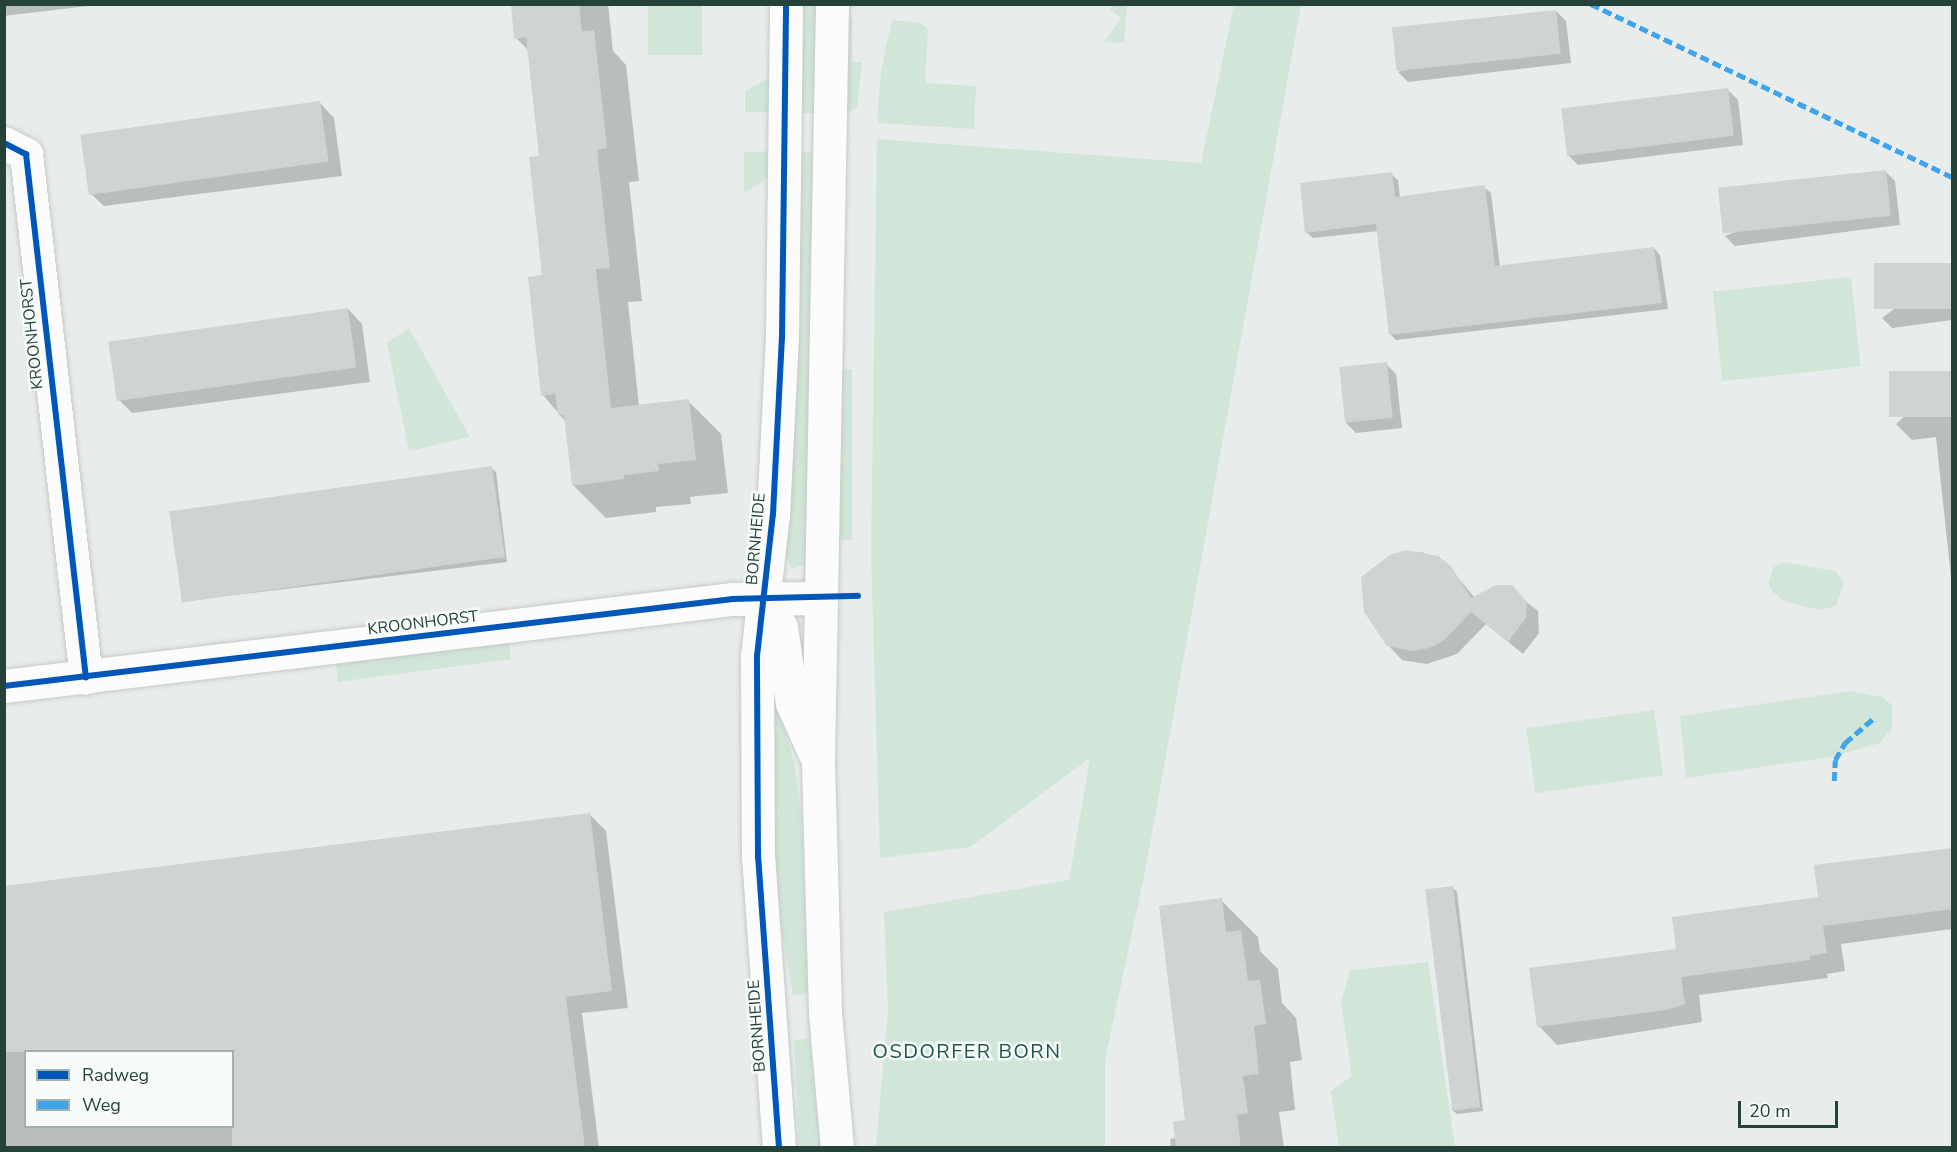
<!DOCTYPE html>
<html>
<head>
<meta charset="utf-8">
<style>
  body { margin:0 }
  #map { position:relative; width:1957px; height:1152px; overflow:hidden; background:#e8edeb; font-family:"Nunito Sans",sans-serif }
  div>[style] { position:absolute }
  .green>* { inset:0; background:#d1e6d8; transform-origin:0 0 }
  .shadow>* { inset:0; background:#0003 }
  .building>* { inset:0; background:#cfd4d2; transform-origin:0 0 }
  .roads { filter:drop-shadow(0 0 2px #c5cac8) drop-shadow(0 0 2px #c5cac8) }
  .street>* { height:33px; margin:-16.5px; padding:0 16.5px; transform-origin:16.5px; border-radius:16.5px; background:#fcfcfc }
  .secondary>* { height:33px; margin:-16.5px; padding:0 16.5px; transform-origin:16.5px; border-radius:16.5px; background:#fcfcfc }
  .quiet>* { height:4.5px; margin-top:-2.25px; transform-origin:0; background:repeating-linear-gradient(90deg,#3ea4ec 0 9px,transparent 0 13.5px) }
  .cycleway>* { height:6px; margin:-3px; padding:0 3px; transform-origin:3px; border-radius:3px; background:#0057b8 }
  span { translate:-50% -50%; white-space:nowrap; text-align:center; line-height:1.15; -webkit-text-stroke:5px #f7fbf9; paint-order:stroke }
  .street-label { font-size:16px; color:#24423a }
  .quarter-label { font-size:20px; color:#1f5548; letter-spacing:1.5px }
  .frame { position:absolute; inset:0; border:6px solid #24423a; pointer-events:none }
  .legend { position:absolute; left:24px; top:1050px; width:210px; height:78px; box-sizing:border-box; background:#f7fbf9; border:2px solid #a3b1ad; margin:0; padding:8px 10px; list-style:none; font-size:18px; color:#24423a }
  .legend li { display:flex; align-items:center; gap:12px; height:30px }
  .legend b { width:30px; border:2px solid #a3b1ad }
  .scale { position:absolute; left:1738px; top:1101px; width:100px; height:27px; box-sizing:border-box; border:3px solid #24423a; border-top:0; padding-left:8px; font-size:18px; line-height:21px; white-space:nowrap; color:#24423a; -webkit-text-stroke:4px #f7fbf9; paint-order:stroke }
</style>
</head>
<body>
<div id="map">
  <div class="green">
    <div style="left:648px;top:5px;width:54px;height:50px"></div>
    <div style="left:795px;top:5px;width:28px;height:108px"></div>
    <div style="clip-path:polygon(1113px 5px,1127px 5px,1124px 43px,1104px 42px,1121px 18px,1110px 10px)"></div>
    <div style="clip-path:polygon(1234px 5px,1301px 5px,1146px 867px,1105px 1060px,1105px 1147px,876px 1147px,888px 1011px,884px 912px,1069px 880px,1090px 758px,970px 847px,880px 858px,871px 552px,877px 139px,1201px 163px)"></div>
    <div style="clip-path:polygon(852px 17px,852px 62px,862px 62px,857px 108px,843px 114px,842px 25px)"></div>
    <div style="clip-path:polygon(892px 20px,921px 23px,928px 29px,925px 83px,976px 86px,974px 129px,877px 123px,881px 71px)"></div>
    <div style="clip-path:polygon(777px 73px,776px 112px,745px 112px,745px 91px)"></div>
    <div style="clip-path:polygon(777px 151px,776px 173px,744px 193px,744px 152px)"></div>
    <div style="clip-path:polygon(794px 152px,821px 153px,806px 564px,792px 569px,785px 555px,791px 506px)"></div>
    <div style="left:1851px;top:277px;width:90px;height:139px;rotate:84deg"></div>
    <div style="clip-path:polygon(409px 328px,470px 437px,409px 451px,387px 343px)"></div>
    <div style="left:852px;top:369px;width:171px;height:16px;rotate:90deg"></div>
    <div style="clip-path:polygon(1782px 562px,1836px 571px,1844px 583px,1836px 606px,1821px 610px,1786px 602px,1773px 592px,1768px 583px,1773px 568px)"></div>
    <div style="clip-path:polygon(508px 638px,511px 659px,338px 682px,335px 656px)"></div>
    <div style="clip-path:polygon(1850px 691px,1882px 697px,1892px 705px,1892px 728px,1880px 743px,1831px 757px,1686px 778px,1680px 716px)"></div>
    <div style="clip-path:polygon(773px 705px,778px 706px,795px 766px,802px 822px,808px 994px,793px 995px,776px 896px,772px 850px)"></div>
    <div style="left:1654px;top:710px;width:66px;height:129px;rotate:82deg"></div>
    <div style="clip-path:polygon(1428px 962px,1455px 1147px,1339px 1147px,1331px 1091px,1352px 1076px,1341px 1003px,1350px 970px)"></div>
    <div style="clip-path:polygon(810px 1039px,815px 1101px,823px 1147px,799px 1147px,794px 1040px)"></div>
  </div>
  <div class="shadow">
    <div style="clip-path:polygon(4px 4px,105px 4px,4px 16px)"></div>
    <div style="clip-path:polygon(512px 4px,608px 4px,613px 51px,626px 65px,639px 181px,629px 182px,642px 301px,628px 302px,639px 406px,688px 401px,721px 434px,728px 493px,690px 497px,691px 504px,656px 507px,656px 512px,606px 518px,573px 485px,566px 422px,543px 395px,541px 157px,529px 51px,516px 38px)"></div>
    <div style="clip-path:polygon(1556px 11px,1566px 21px,1571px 63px,1408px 82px,1398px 72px)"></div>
    <div style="clip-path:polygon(1728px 90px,1738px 100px,1743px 145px,1578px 165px,1568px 155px)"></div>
    <div style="clip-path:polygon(320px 103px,334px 118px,342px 176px,104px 206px,89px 192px)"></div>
    <div style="clip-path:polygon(1885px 171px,1895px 181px,1900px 225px,1735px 246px,1725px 236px)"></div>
    <div style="clip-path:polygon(1391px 174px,1398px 180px,1400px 198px,1484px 187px,1491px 193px,1500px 267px,1654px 248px,1660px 255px,1668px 309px,1396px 340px,1390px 334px,1378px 231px,1313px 238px,1306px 232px)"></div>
    <div style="clip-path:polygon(1952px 265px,1952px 320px,1892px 328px,1882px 318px)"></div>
    <div style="clip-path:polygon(348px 309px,362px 324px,370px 382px,132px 413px,117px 398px)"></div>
    <div style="clip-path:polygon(1386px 364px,1396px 374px,1402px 428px,1356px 433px,1346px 423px)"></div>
    <div style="clip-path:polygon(1952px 373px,1952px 587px,1936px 437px,1912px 440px,1896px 424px)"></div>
    <div style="clip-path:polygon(492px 468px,496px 472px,507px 562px,185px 601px,181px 597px)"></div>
    <div style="clip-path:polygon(1422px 552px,1450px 568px,1475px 598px,1504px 585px,1538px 611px,1539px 633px,1523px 654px,1486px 624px,1457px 654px,1427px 664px,1402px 660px,1388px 645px,1365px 611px,1390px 557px)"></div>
    <div style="clip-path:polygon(evenodd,589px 814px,606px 831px,628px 1008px,582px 1013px,599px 1148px,4px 1148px,4px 887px,589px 814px,26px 1052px,232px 1052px,232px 1126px,26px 1126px,26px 1052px)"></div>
    <div style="clip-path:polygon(1952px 850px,1952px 929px,1841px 944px,1845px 971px,1827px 974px,1828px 978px,1699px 995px,1702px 1022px,1557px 1045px,1539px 1026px,1677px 950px)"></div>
    <div style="clip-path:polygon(1452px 887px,1457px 892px,1483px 1111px,1457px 1114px,1452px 1110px)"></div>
    <div style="clip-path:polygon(1221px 900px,1258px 937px,1260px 951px,1278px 969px,1282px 1003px,1296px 1018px,1302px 1060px,1290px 1062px,1295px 1110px,1279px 1112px,1284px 1148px,1171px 1148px,1170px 1139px,1176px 1138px,1186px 1122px)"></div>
  </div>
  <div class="building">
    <div style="clip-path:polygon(511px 4px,579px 4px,582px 31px,594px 30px,607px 148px,597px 150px,610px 268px,596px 269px,611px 408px,689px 399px,696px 460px,658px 464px,659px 471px,624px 475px,624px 479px,572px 486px,564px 415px,558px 415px,555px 394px,541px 396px,528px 277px,542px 275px,529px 157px,539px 156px,526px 37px,514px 39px)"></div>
    <div style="left:1556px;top:10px;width:44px;height:165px;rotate:84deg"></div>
    <div style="left:1728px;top:88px;width:48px;height:168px;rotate:83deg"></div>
    <div style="left:320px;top:101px;width:61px;height:242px;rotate:82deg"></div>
    <div style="left:1886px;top:170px;width:46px;height:169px;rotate:84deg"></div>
    <div style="clip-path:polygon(1392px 172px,1395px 197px,1485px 185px,1495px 266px,1654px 247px,1662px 303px,1389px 335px,1376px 224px,1305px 233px,1300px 183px)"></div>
    <div style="left:1953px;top:263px;width:46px;height:79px;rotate:90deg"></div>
    <div style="left:348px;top:308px;width:60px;height:242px;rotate:82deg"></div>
    <div style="left:1387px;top:362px;width:56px;height:48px;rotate:84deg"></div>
    <div style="left:1953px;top:371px;width:46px;height:64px;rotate:90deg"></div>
    <div style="left:492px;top:466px;width:92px;height:326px;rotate:82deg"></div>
    <div style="clip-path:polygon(1406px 550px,1438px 556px,1451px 566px,1471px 598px,1496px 585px,1512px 585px,1527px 602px,1526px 618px,1508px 642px,1471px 612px,1443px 641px,1429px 648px,1412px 651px,1387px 646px,1364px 612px,1361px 577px,1390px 555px)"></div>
    <div style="clip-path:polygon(590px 813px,612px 991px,566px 997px,585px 1148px,232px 1148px,232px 1052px,4px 1052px,4px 886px)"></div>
    <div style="clip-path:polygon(1953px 848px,1953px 909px,1823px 926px,1827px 953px,1810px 956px,1810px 960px,1681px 977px,1685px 1004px,1667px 1010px,1537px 1027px,1529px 968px,1676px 949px,1672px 917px,1818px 897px,1814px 865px)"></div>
    <div style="left:1453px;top:886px;width:223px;height:28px;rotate:83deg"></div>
    <div style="clip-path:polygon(1222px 898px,1226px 932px,1241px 930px,1248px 981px,1260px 980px,1266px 1024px,1254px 1026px,1259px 1074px,1243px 1076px,1248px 1113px,1237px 1115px,1241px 1148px,1176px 1148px,1173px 1122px,1185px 1120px,1159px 906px)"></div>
  </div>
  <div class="roads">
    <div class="street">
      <div style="left:4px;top:143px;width:25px;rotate:27deg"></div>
      <div style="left:26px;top:154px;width:527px;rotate:83.47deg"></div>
      <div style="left:4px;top:686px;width:734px;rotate:-6.81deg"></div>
      <div style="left:733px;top:599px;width:87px;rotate:-0.7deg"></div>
    </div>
    <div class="secondary">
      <div style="left:832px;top:4px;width:758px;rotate:91.06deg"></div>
      <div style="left:818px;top:762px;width:251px;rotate:88.4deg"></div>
      <div style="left:825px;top:1013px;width:136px;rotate:84.9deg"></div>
      <div style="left:764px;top:598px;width:34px;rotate:60deg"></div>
      <div style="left:781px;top:627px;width:77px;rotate:81.8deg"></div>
      <div style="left:792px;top:703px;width:56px;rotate:65.7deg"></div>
      <div style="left:779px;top:1148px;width:291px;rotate:-94.1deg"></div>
      <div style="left:758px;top:858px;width:202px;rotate:-90.3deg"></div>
      <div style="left:757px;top:656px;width:143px;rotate:-83.6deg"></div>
      <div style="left:773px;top:514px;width:176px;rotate:-87.1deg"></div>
      <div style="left:782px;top:338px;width:334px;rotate:-89.3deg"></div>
    </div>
  </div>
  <div class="quiet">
    <div style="left:1591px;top:4px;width:400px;rotate:25.6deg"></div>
    <div style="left:1834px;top:781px;width:21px;rotate:-87deg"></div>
    <div style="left:1835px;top:760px;width:20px;rotate:-60deg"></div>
    <div style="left:1845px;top:743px;width:38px;rotate:-41deg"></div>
  </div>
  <div class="cycleway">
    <div style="left:4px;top:143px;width:25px;rotate:27deg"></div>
    <div style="left:26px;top:154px;width:527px;rotate:83.47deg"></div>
    <div style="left:4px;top:686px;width:734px;rotate:-6.81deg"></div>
    <div style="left:733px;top:599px;width:125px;rotate:-1.4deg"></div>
    <div style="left:779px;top:1148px;width:291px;rotate:-94.1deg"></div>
    <div style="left:758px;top:858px;width:202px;rotate:-90.3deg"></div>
    <div style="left:757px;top:656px;width:143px;rotate:-83.6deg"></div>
    <div style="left:773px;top:514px;width:176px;rotate:-87.1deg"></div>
    <div style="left:782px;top:338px;width:334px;rotate:-89.3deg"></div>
  </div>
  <div class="street-label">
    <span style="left:32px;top:334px;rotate:-96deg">KROONHORST</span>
    <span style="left:756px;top:539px;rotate:-85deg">BORNHEIDE</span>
    <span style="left:423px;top:623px;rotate:-7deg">KROONHORST</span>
    <span style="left:757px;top:1026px;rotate:-94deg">BORNHEIDE</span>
  </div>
  <div class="quarter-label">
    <span style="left:967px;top:1051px">OSDORFER BORN</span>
  </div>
  <div class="frame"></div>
  <ul class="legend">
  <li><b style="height:8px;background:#0057b8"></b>Radweg</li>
  <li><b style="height:8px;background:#3ea4ec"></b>Weg</li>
  </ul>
  <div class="scale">20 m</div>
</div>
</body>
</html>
